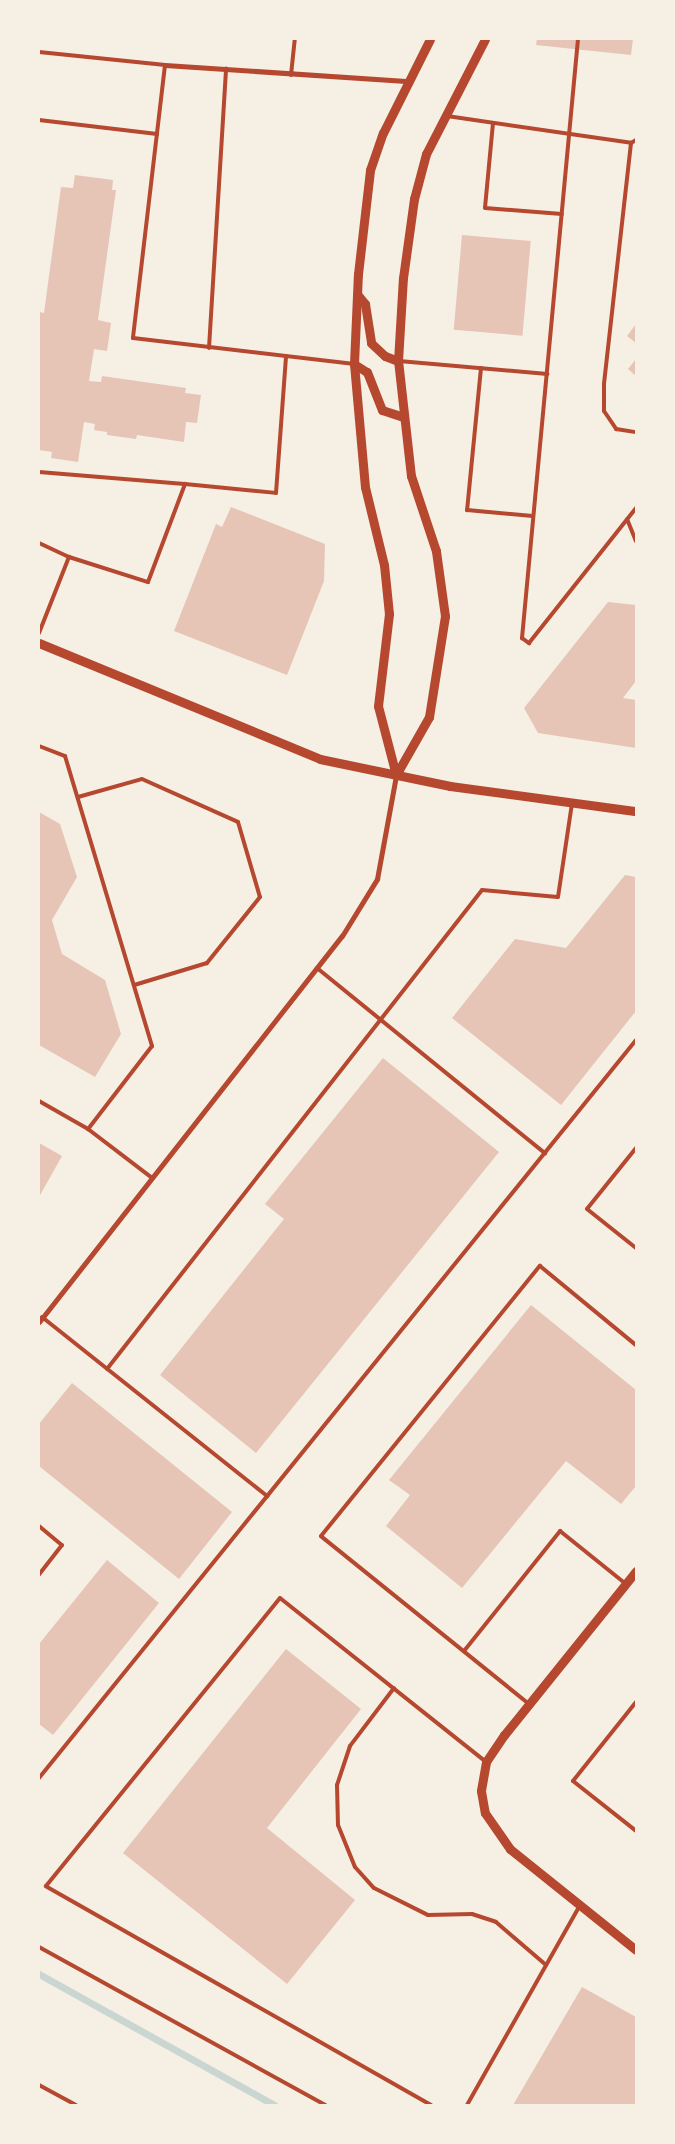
<!DOCTYPE html>
<html>
<head>
<meta charset="utf-8">
<style>
  body { margin:0 }
  #map { position:relative; width:675px; height:2144px; overflow:hidden; background:#f6efe4; font-family:"PT Sans Narrow",sans-serif }
  div>[style] { position:absolute }
  .stream>* { height:7px; margin:-3.5px; padding:0 3.5px; transform-origin:3.5px; border-radius:3.5px; background:#c9d6d2 }
  .building>* { inset:0; background:#e6c5b7; transform-origin:0 0 }
  .service>* { height:4px; margin:-2px; padding:0 2px; transform-origin:2px; border-radius:2px; background:#b5482f }
  .minor>* { height:5px; margin:-2.5px; padding:0 2.5px; transform-origin:2.5px; border-radius:2.5px; background:#b5482f }
  .tertiary>* { height:9px; margin:-4.5px; padding:0 4.5px; transform-origin:4.5px; border-radius:4.5px; background:#b5482f }
  span { translate:-50% -50%; white-space:nowrap; text-align:center; line-height:1.15; -webkit-text-stroke:5px #f6efe4; paint-order:stroke }
  .frame { position:absolute; inset:0; border:40px solid #f6efe4; pointer-events:none }
</style>
</head>
<body>
<div id="map">
  <div class="stream">
    <div style="left:39px;top:1974px;width:269px;rotate:29.1deg"></div>
  </div>
  <div class="building">
    <div style="clip-path:polygon(537px 39px,633px 39px,631px 55px,536px 45px)"></div>
    <div style="clip-path:polygon(75px 175px,113px 180px,112px 190px,116px 190px,98px 320px,111px 323px,107px 351px,94px 349px,89px 381px,101px 382px,102px 376px,186px 388px,185px 393px,201px 395px,197px 423px,186px 422px,184px 442px,137px 435px,136px 439px,107px 435px,107px 432px,94px 430px,95px 424px,84px 422px,78px 462px,51px 458px,52px 452px,39px 450px,39px 323px,40px 312px,44px 313px,61px 187px,73px 188px)"></div>
    <div style="left:462px;top:235px;width:69px;height:95px;rotate:5deg"></div>
    <div style="clip-path:polygon(636px 324px,636px 343px,627px 336px)"></div>
    <div style="clip-path:polygon(636px 359px,636px 376px,628px 369px)"></div>
    <div style="clip-path:polygon(231px 507px,325px 544px,324px 581px,287px 675px,174px 631px,216px 524px,222px 527px)"></div>
    <div style="clip-path:polygon(608px 602px,636px 605px,636px 681px,623px 698px,636px 700px,636px 748px,538px 733px,524px 708px)"></div>
    <div style="clip-path:polygon(39px 812px,60px 824px,77px 877px,52px 920px,62px 954px,105px 980px,121px 1034px,95px 1077px,39px 1045px)"></div>
    <div style="clip-path:polygon(625px 875px,636px 877px,636px 1011px,561px 1105px,452px 1018px,515px 939px,566px 948px)"></div>
    <div style="clip-path:polygon(383px 1058px,499px 1152px,256px 1453px,160px 1375px,284px 1219px,265px 1204px)"></div>
    <div style="clip-path:polygon(39px 1143px,62px 1156px,39px 1197px)"></div>
    <div style="clip-path:polygon(531px 1305px,636px 1390px,636px 1486px,621px 1504px,566px 1461px,462px 1588px,386px 1526px,410px 1495px,389px 1480px)"></div>
    <div style="clip-path:polygon(72px 1383px,232px 1512px,179px 1579px,39px 1466px,39px 1424px)"></div>
    <div style="clip-path:polygon(107px 1560px,159px 1603px,53px 1735px,39px 1724px,39px 1644px)"></div>
    <div style="clip-path:polygon(286px 1649px,361px 1709px,267px 1828px,355px 1900px,287px 1984px,123px 1853px)"></div>
    <div style="clip-path:polygon(582px 1987px,636px 2017px,636px 2105px,513px 2105px)"></div>
  </div>
  <div class="service">
    <div style="left:578px;top:39px;width:602px;rotate:95.34deg"></div>
    <div style="left:522px;top:638px;width:9px;rotate:36deg"></div>
    <div style="left:529px;top:643px;width:172px;rotate:-51.6deg"></div>
    <div style="left:39px;top:52px;width:127px;rotate:5.9deg"></div>
    <div style="left:165px;top:65px;width:275px;rotate:96.7deg"></div>
    <div style="left:133px;top:338px;width:223px;rotate:6.7deg"></div>
    <div style="left:291px;top:75px;width:36px;rotate:-84deg"></div>
    <div style="left:447px;top:116px;width:186px;rotate:8.3deg"></div>
    <div style="left:631px;top:143px;width:6px;rotate:-31deg"></div>
    <div style="left:39px;top:120px;width:119px;rotate:6.8deg"></div>
    <div style="left:493px;top:123px;width:85px;rotate:95.4deg"></div>
    <div style="left:485px;top:208px;width:77px;rotate:4.5deg"></div>
    <div style="left:631px;top:143px;width:243px;rotate:96.4deg"></div>
    <div style="left:604px;top:384px;width:27px;rotate:90deg"></div>
    <div style="left:604px;top:411px;width:22px;rotate:56deg"></div>
    <div style="left:616px;top:429px;width:20px;rotate:9deg"></div>
    <div style="left:209px;top:348px;width:280px;rotate:-86.5deg"></div>
    <div style="left:399px;top:361px;width:149px;rotate:5deg"></div>
    <div style="left:481px;top:368px;width:143px;rotate:95.6deg"></div>
    <div style="left:467px;top:510px;width:66px;rotate:5.2deg"></div>
    <div style="left:39px;top:472px;width:146px;rotate:4.7deg"></div>
    <div style="left:627px;top:519px;width:24px;rotate:68deg"></div>
    <div style="left:39px;top:543px;width:33px;rotate:25deg"></div>
    <div style="left:69px;top:557px;width:83px;rotate:17.6deg"></div>
    <div style="left:148px;top:582px;width:105px;rotate:-69.3deg"></div>
    <div style="left:185px;top:484px;width:91px;rotate:5.6deg"></div>
    <div style="left:276px;top:493px;width:137px;rotate:-85.8deg"></div>
    <div style="left:39px;top:633px;width:82px;rotate:-68.5deg"></div>
    <div style="left:39px;top:746px;width:28px;rotate:21deg"></div>
    <div style="left:65px;top:756px;width:303px;rotate:73.3deg"></div>
    <div style="left:152px;top:1046px;width:105px;rotate:127.6deg"></div>
    <div style="left:78px;top:797px;width:66px;rotate:-15.7deg"></div>
    <div style="left:142px;top:779px;width:105px;rotate:24.1deg"></div>
    <div style="left:238px;top:822px;width:78px;rotate:73.7deg"></div>
    <div style="left:260px;top:897px;width:85px;rotate:128.8deg"></div>
    <div style="left:207px;top:963px;width:76px;rotate:163.2deg"></div>
    <div style="left:317px;top:968px;width:294px;rotate:39.1deg"></div>
    <div style="left:39px;top:1101px;width:56px;rotate:29.7deg"></div>
    <div style="left:88px;top:1129px;width:81px;rotate:37.4deg"></div>
    <div style="left:636px;top:1148px;width:78px;rotate:128.8deg"></div>
    <div style="left:587px;top:1209px;width:63px;rotate:38.5deg"></div>
    <div style="left:42px;top:1317px;width:288px;rotate:38.5deg"></div>
    <div style="left:107px;top:1369px;width:608px;rotate:-51.94deg"></div>
    <div style="left:482px;top:890px;width:76px;rotate:5.3deg"></div>
    <div style="left:558px;top:897px;width:95px;rotate:-81.5deg"></div>
    <div style="left:39px;top:1526px;width:30px;rotate:40deg"></div>
    <div style="left:62px;top:1545px;width:37px;rotate:128deg"></div>
    <div style="left:464px;top:1651px;width:154px;rotate:-51.3deg"></div>
    <div style="left:560px;top:1531px;width:85px;rotate:38.8deg"></div>
    <div style="left:394px;top:1688px;width:73px;rotate:127.2deg"></div>
    <div style="left:350px;top:1746px;width:41px;rotate:108.4deg"></div>
    <div style="left:337px;top:1785px;width:40px;rotate:88.6deg"></div>
    <div style="left:338px;top:1825px;width:45px;rotate:68deg"></div>
    <div style="left:355px;top:1867px;width:28px;rotate:48deg"></div>
    <div style="left:374px;top:1888px;width:60px;rotate:26.6deg"></div>
    <div style="left:428px;top:1915px;width:44px;rotate:-1.3deg"></div>
    <div style="left:472px;top:1914px;width:25px;rotate:18deg"></div>
    <div style="left:496px;top:1922px;width:66px;rotate:40.7deg"></div>
    <div style="left:636px;top:1702px;width:101px;rotate:128.6deg"></div>
    <div style="left:573px;top:1781px;width:80px;rotate:38.4deg"></div>
    <div style="left:529px;top:1704px;width:267px;rotate:-141.1deg"></div>
    <div style="left:321px;top:1536px;width:348px;rotate:-51deg"></div>
    <div style="left:540px;top:1266px;width:124px;rotate:39.5deg"></div>
    <div style="left:39px;top:1778px;width:949px;rotate:-51.03deg"></div>
    <div style="left:39px;top:1947px;width:327px;rotate:28.9deg"></div>
    <div style="left:39px;top:2085px;width:42px;rotate:28.4deg"></div>
    <div style="left:431px;top:2105px;width:443px;rotate:-150.4deg"></div>
    <div style="left:46px;top:1886px;width:371px;rotate:-50.9deg"></div>
    <div style="left:280px;top:1598px;width:262px;rotate:38.5deg"></div>
    <div style="left:467px;top:2105px;width:230px;rotate:-60.5deg"></div>
  </div>
  <div class="minor">
    <div style="left:165px;top:65px;width:245px;rotate:3.8deg"></div>
    <div style="left:39px;top:1322px;width:491px;rotate:-51.9deg"></div>
    <div style="left:342px;top:936px;width:67px;rotate:-58.4deg"></div>
    <div style="left:377px;top:879px;width:106px;rotate:-79.6deg"></div>
  </div>
  <div class="tertiary">
    <div style="left:357px;top:294px;width:13px;rotate:51deg"></div>
    <div style="left:365px;top:304px;width:39px;rotate:81deg"></div>
    <div style="left:371px;top:343px;width:19px;rotate:43deg"></div>
    <div style="left:385px;top:356px;width:14px;rotate:21deg"></div>
    <div style="left:354px;top:364px;width:15px;rotate:32deg"></div>
    <div style="left:367px;top:372px;width:41px;rotate:68.5deg"></div>
    <div style="left:382px;top:410px;width:23px;rotate:18deg"></div>
    <div style="left:39px;top:643px;width:304px;rotate:22.4deg"></div>
    <div style="left:320px;top:759px;width:133px;rotate:11.7deg"></div>
    <div style="left:450px;top:786px;width:188px;rotate:7.7deg"></div>
    <div style="left:396px;top:775px;width:67px;rotate:-60.4deg"></div>
    <div style="left:429px;top:717px;width:102px;rotate:-81deg"></div>
    <div style="left:445px;top:616px;width:66px;rotate:-97.9deg"></div>
    <div style="left:436px;top:551px;width:79px;rotate:-108.4deg"></div>
    <div style="left:411px;top:476px;width:116px;rotate:-96.4deg"></div>
    <div style="left:398px;top:361px;width:83px;rotate:-86.6deg"></div>
    <div style="left:403px;top:278px;width:80px;rotate:-82.1deg"></div>
    <div style="left:414px;top:199px;width:47px;rotate:-75.1deg"></div>
    <div style="left:426px;top:154px;width:129px;rotate:-62.8deg"></div>
    <div style="left:396px;top:775px;width:71px;rotate:-104.6deg"></div>
    <div style="left:378px;top:706px;width:93px;rotate:-83.2deg"></div>
    <div style="left:389px;top:614px;width:49px;rotate:-95.8deg"></div>
    <div style="left:384px;top:565px;width:80px;rotate:-103.7deg"></div>
    <div style="left:365px;top:487px;width:123px;rotate:-95.1deg"></div>
    <div style="left:354px;top:364px;width:90px;rotate:-87.5deg"></div>
    <div style="left:358px;top:274px;width:105px;rotate:-83.4deg"></div>
    <div style="left:370px;top:170px;width:39px;rotate:-71deg"></div>
    <div style="left:383px;top:133px;width:105px;rotate:-63.4deg"></div>
    <div style="left:636px;top:1571px;width:211px;rotate:128.8deg"></div>
    <div style="left:504px;top:1735px;width:32px;rotate:124deg"></div>
    <div style="left:486px;top:1762px;width:29px;rotate:100deg"></div>
    <div style="left:481px;top:1791px;width:22px;rotate:80deg"></div>
    <div style="left:485px;top:1813px;width:44px;rotate:55.2deg"></div>
    <div style="left:510px;top:1849px;width:161px;rotate:38.7deg"></div>
  </div>
  <div class="frame"></div>
</div>
</body>
</html>
